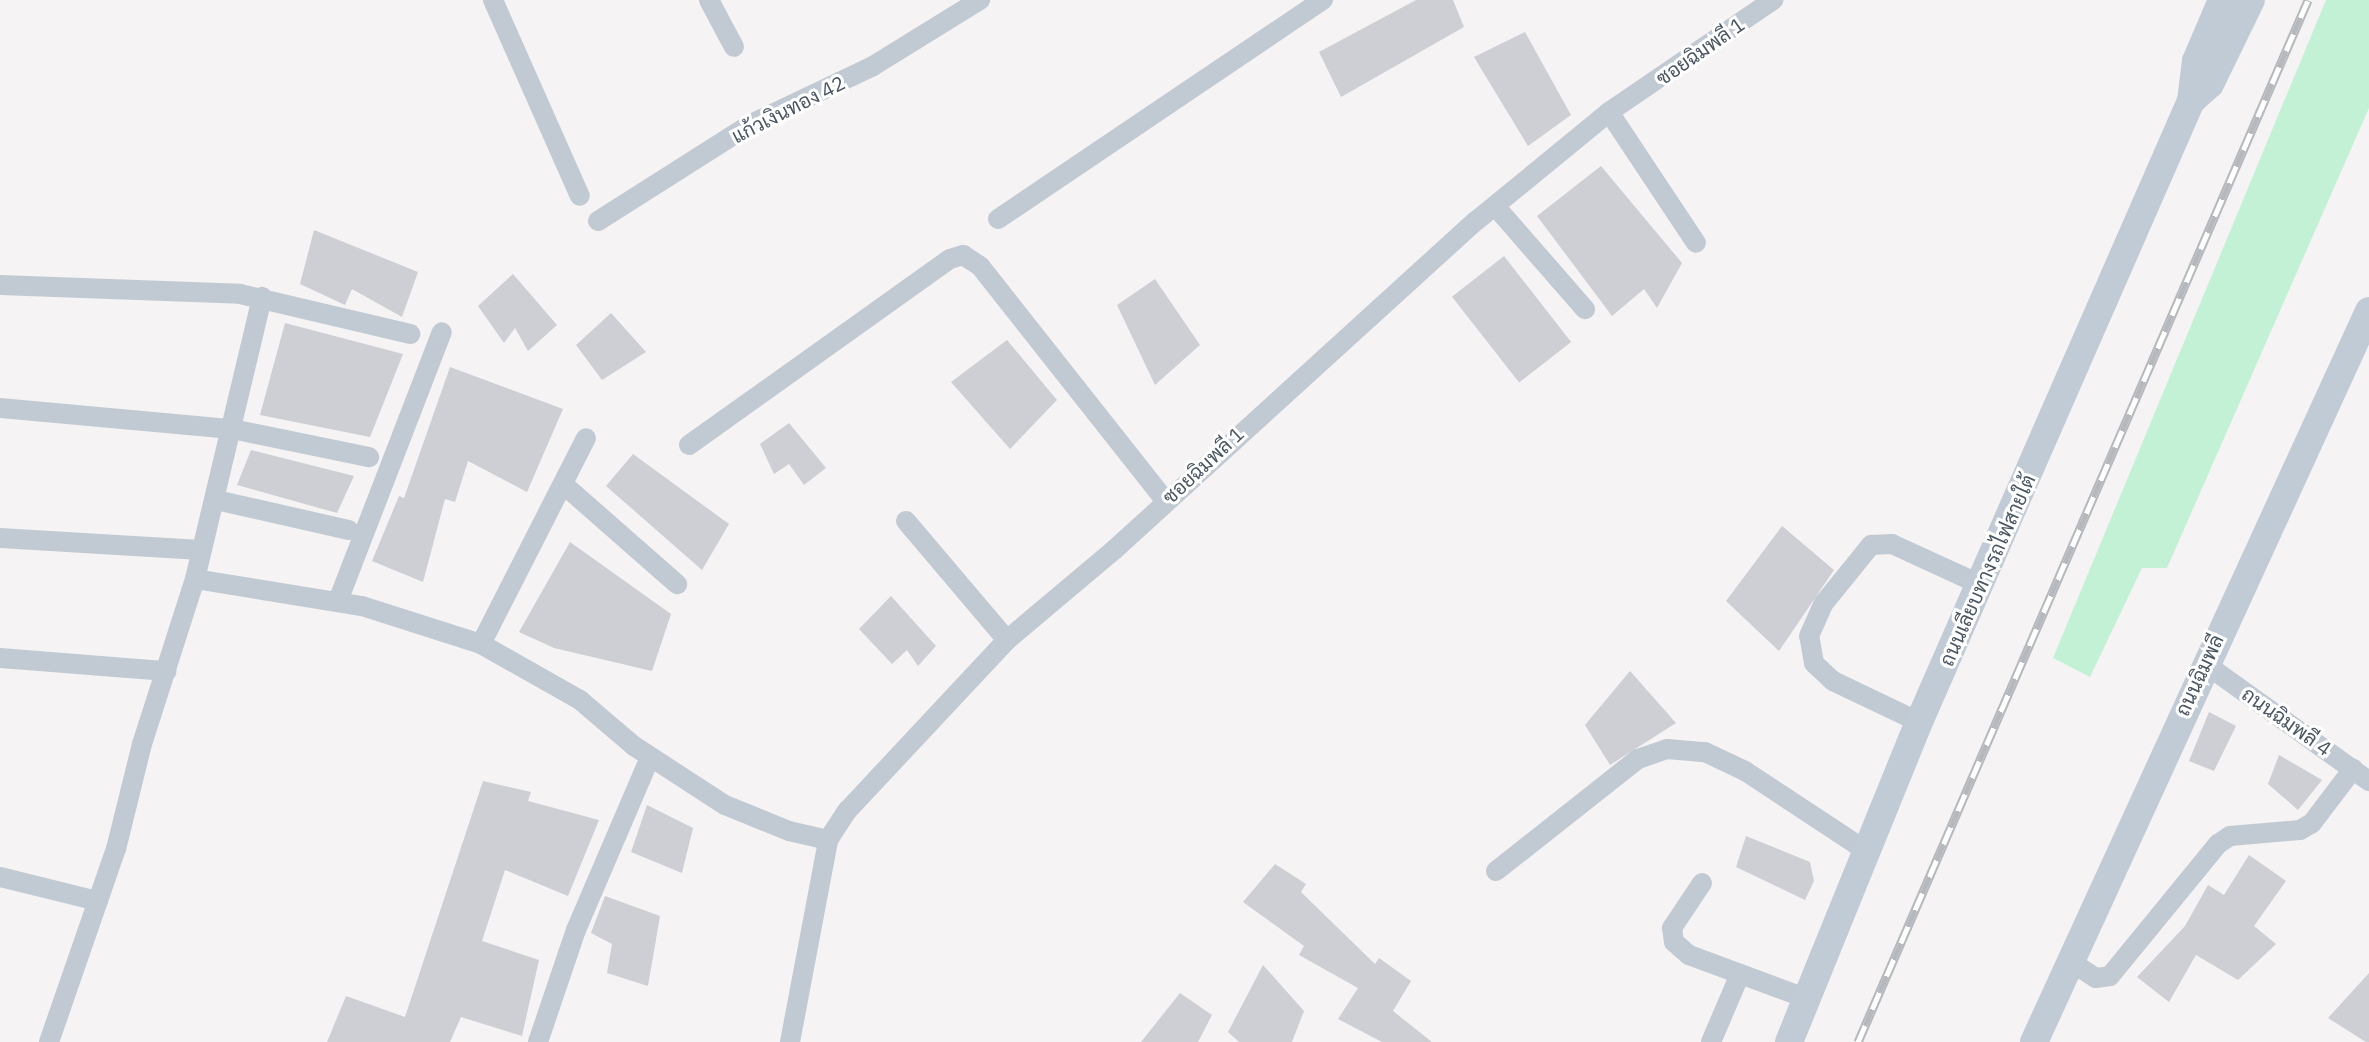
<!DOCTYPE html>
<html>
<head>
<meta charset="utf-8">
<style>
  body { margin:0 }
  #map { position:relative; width:2369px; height:1042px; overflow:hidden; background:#f5f3f3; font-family:"IBM Plex Sans",Sarabun,sans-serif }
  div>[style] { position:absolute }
  .green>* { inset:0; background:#c3f1d5 }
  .building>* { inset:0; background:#cdcfd5; transform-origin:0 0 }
  .street>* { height:20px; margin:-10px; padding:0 10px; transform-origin:10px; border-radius:10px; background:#c1cad2 }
  .secondary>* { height:28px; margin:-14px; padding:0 14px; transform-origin:14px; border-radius:14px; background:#c1cbd6 }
  .rail>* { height:9px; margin-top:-4.5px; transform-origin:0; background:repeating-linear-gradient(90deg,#fff 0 18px,#b5b8bd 0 36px); box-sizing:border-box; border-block:2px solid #b5b8bd }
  span { translate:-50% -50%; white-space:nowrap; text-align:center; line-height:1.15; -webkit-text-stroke:6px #fff; paint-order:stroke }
  .street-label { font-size:20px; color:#4a5661 }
</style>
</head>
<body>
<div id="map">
  <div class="green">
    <div style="clip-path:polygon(2326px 0,2369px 0,2369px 108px,2167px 568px,2142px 568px,2090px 677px,2053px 658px)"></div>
  </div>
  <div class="building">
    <div style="clip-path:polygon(1416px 0,1453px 0,1464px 27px,1341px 97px,1319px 52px)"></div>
    <div style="clip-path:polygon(1525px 32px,1571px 115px,1528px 146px,1474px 57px)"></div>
    <div style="clip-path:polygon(1601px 166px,1682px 263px,1657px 308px,1644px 289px,1612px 316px,1537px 216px)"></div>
    <div style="clip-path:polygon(314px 230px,418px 272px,402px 317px,352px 289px,345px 305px,300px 284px)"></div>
    <div style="left:1504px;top:256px;width:109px;height:66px;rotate:52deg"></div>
    <div style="clip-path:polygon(513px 274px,557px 325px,528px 351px,515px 328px,504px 343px,478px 306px)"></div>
    <div style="clip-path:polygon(1155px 279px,1200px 345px,1155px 385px,1117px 305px)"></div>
    <div style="clip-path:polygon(611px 313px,646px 352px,602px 380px,576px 345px)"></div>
    <div style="clip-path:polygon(285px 323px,403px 354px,370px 437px,260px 415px)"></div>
    <div style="clip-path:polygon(1007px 340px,1057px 400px,1010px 449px,951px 382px)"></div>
    <div style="clip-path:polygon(450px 367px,563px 409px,527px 492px,468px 461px,455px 502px,445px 499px,423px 582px,372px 561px,399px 496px,404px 498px)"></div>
    <div style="clip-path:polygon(789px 423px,826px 468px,804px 485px,789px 464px,774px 474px,760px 444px)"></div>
    <div style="clip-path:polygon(251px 450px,354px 476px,337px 513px,237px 485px)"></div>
    <div style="clip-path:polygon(633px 454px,729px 524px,702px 570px,606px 486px)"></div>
    <div style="clip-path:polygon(1782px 526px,1834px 570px,1779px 651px,1726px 601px)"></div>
    <div style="clip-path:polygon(570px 542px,671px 614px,652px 671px,554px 648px,519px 632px)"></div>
    <div style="clip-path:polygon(891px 596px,936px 646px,918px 666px,907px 650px,892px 664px,859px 629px)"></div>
    <div style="clip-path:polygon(1630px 671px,1676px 723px,1610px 765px,1585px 725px)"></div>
    <div style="clip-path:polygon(2209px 712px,2236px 726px,2214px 771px,2189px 761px)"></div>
    <div style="clip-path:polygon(2279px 755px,2322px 780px,2298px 810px,2268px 784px)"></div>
    <div style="clip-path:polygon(483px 781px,531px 792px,528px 801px,599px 820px,568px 896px,505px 870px,482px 941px,539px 960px,522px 1036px,461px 1017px,450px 1042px,327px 1042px,346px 996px,405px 1017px)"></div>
    <div style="clip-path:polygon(647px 805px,693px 828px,682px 873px,631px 852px)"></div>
    <div style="clip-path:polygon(1746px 836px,1810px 862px,1814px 881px,1805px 900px,1736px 867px)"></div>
    <div style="clip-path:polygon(2249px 855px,2286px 881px,2254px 926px,2276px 944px,2238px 980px,2196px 955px,2169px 1002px,2137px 977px,2185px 926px,2208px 885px,2224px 895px)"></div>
    <div style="clip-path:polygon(1275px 864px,1306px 884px,1301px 892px,1375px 964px,1379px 958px,1411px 981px,1393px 1011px,1432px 1042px,1382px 1042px,1338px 1019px,1358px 988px,1299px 955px,1304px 946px,1243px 902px)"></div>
    <div style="clip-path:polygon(605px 896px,660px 916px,648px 986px,607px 973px,612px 944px,591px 933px)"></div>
    <div style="clip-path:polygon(1263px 965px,1304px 1011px,1292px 1042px,1239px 1042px,1228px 1032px)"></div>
    <div style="clip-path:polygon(2369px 973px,2369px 1042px,2366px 1042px,2328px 1018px)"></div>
    <div style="clip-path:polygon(1180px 993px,1212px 1015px,1198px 1042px,1141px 1042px)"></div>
  </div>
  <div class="street">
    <div style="left:493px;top:0;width:214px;rotate:66.1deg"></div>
    <div style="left:709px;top:0;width:53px;rotate:62deg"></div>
    <div style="left:1609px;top:112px;width:157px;rotate:56.4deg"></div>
    <div style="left:1495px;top:206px;width:137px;rotate:48.9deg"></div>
    <div style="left:998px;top:219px;width:392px;rotate:-34deg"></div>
    <div style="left:598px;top:221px;width:181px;rotate:-32.4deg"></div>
    <div style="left:751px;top:124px;width:135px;rotate:-25.4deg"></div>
    <div style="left:873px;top:66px;width:126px;rotate:-31.7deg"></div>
    <div style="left:0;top:285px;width:240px;rotate:2.1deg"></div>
    <div style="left:240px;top:294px;width:175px;rotate:13.2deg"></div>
    <div style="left:0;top:408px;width:233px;rotate:5.2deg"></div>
    <div style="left:232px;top:429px;width:140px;rotate:11.6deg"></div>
    <div style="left:689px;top:445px;width:320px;rotate:-35.5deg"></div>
    <div style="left:950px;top:259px;width:14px;rotate:-17deg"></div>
    <div style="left:963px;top:255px;width:20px;rotate:33deg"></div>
    <div style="left:980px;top:266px;width:298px;rotate:51.7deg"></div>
    <div style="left:563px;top:484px;width:152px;rotate:41.3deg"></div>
    <div style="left:216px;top:500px;width:136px;rotate:12.7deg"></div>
    <div style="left:906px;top:521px;width:156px;rotate:49.7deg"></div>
    <div style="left:0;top:538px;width:201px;rotate:3.4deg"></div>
    <div style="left:195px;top:579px;width:169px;rotate:9.2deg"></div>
    <div style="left:362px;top:606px;width:125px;rotate:17.7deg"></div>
    <div style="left:481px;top:644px;width:114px;rotate:29.5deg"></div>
    <div style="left:580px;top:700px;width:71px;rotate:40.4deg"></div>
    <div style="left:634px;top:746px;width:108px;rotate:33deg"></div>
    <div style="left:725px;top:805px;width:69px;rotate:22.1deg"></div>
    <div style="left:789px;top:831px;width:40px;rotate:13deg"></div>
    <div style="left:338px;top:601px;width:288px;rotate:-68.9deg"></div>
    <div style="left:481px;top:644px;width:231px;rotate:-63deg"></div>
    <div style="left:0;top:658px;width:167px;rotate:4.5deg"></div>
    <div style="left:2204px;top:663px;width:203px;rotate:35.6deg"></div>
    <div style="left:1919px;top:722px;width:95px;rotate:-154.5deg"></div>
    <div style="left:1833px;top:681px;width:26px;rotate:-137deg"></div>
    <div style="left:1814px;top:663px;width:27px;rotate:-100deg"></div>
    <div style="left:1809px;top:636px;width:36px;rotate:-66deg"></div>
    <div style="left:1824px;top:603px;width:75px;rotate:-51deg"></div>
    <div style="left:1871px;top:545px;width:21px;rotate:-3deg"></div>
    <div style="left:1892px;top:544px;width:98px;rotate:24.7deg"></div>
    <div style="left:1496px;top:871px;width:181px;rotate:-38.3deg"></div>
    <div style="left:1638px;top:759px;width:31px;rotate:-19deg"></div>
    <div style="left:1667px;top:749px;width:38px;rotate:5deg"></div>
    <div style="left:1705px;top:752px;width:44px;rotate:25.4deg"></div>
    <div style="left:1745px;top:771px;width:147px;rotate:33.4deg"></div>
    <div style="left:0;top:877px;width:101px;rotate:13.8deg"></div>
    <div style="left:1702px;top:883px;width:54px;rotate:123.7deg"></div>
    <div style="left:1672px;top:928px;width:14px;rotate:82deg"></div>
    <div style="left:1674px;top:942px;width:20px;rotate:41deg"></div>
    <div style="left:1689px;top:955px;width:127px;rotate:20.3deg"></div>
    <div style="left:2068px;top:960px;width:33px;rotate:33deg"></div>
    <div style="left:2096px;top:978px;width:14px;rotate:-8deg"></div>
    <div style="left:2110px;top:976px;width:171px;rotate:-50.7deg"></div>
    <div style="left:2218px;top:844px;width:14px;rotate:-34deg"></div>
    <div style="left:2230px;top:836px;width:70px;rotate:-4.9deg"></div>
    <div style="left:2300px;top:830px;width:14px;rotate:-30deg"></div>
    <div style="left:2312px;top:823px;width:68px;rotate:-52.8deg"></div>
    <div style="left:49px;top:1042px;width:204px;rotate:-70.9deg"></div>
    <div style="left:116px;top:849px;width:108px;rotate:-76.1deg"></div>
    <div style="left:142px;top:744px;width:173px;rotate:-72.2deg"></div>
    <div style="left:195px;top:579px;width:290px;rotate:-76.6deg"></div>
    <div style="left:538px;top:1042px;width:118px;rotate:-71.3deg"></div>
    <div style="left:576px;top:930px;width:188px;rotate:-66.8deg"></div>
    <div style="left:790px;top:1042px;width:206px;rotate:-79.3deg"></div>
    <div style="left:828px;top:840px;width:35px;rotate:-57deg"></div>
    <div style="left:847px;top:811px;width:234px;rotate:-46.9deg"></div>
    <div style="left:1007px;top:640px;width:140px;rotate:-40.1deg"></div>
    <div style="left:1114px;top:550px;width:489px;rotate:-42.3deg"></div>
    <div style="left:1476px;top:221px;width:172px;rotate:-39.3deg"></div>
    <div style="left:1609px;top:112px;width:199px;rotate:-34.3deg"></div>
    <div style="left:1711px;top:1042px;width:74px;rotate:-66.9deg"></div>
  </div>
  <div class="secondary">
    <div style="left:2191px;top:101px;width:25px;rotate:-42deg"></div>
    <div style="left:2210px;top:84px;width:93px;rotate:-64deg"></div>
    <div style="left:1789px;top:1042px;width:345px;rotate:-67.9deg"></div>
    <div style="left:1919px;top:722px;width:678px;rotate:-66.35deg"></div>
    <div style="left:2191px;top:101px;width:40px;rotate:-82.9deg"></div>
    <div style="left:2196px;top:61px;width:66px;rotate:-66.9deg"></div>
    <div style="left:2034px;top:1042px;width:804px;rotate:-65.38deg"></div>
  </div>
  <div class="rail">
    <div style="left:1858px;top:1042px;width:1135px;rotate:-66.64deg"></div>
  </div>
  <div class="street-label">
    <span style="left:1700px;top:51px;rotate:-35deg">ซอยฉิมพลี 1</span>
    <span style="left:788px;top:109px;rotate:-27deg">แก้วเงินทอง 42</span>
    <span style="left:1203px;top:465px;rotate:-43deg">ซอยฉิมพลี 1</span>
    <span style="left:1987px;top:570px;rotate:-66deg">ถนนเลียบทางรถไฟสายใต้</span>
    <span style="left:2199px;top:675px;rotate:-65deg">ถนนฉิมพลี</span>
    <span style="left:2287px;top:721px;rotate:35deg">ถนนฉิมพลี 4</span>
  </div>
</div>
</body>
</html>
